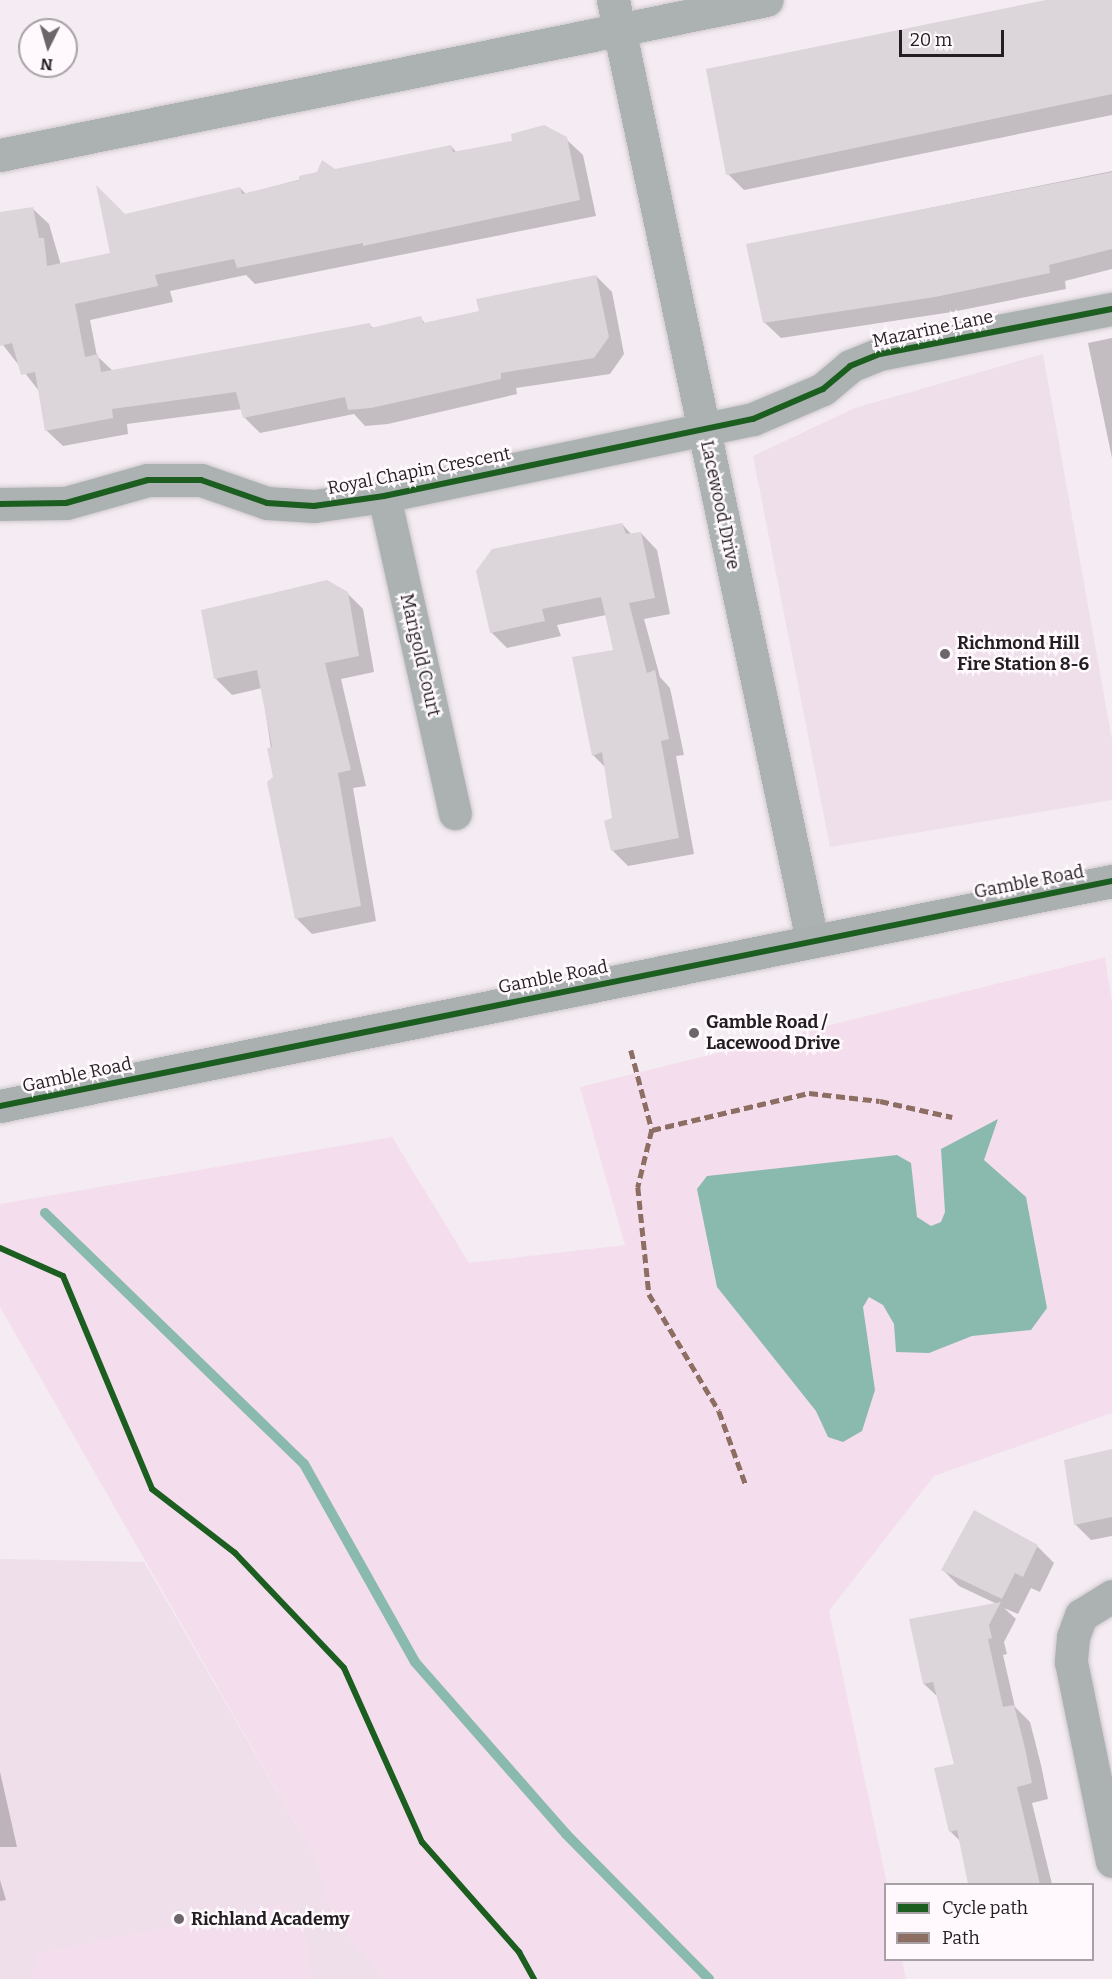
<!DOCTYPE html>
<html>
<head>
<meta charset="utf-8">
<style>
  body { margin:0 }
  #map { position:relative; width:1112px; height:1979px; overflow:hidden; background:#f4ecf2; font-family:Bitter,serif }
  div>[style] { position:absolute }
  .built>* { inset:0; background:#eedfea }
  .green>* { inset:0; background:#f4dded }
  .water>* { inset:0; background:#8abaad }
  .shadow>* { inset:0; background:#0003 }
  .stream>* { height:10px; margin:-5px; padding:0 5px; transform-origin:5px; border-radius:5px; background:#8abaad }
  .building>* { inset:0; background:#dcd5da }
  .roads { filter:drop-shadow(0 0 2px #cec8cc) drop-shadow(0 0 2px #cec8cc) }
  .minor>* { height:33px; margin:-16.5px; padding:0 16.5px; transform-origin:16.5px; border-radius:16.5px; background:#abb2b1 }
  .secondary>* { height:33px; margin:-16.5px; padding:0 16.5px; transform-origin:16.5px; border-radius:16.5px; background:#aab0b0 }
  .quiet>* { height:4.5px; margin-top:-2.25px; transform-origin:0; background:repeating-linear-gradient(90deg,#8d6e63 0 9px,transparent 0 13.5px) }
  .cycleway>* { height:6px; margin:-3px; padding:0 3px; transform-origin:3px; border-radius:3px; background:#1b5e20 }
  .dots>* { width:16px; height:16px; translate:-50% -50%; box-sizing:border-box; border:3px solid #fff9fd; border-radius:50% }
  span { translate:-50% -50%; white-space:nowrap; text-align:center; line-height:1.15; -webkit-text-stroke:5px #fff9fd; paint-order:stroke }
  .street-label { font-size:18px; color:#231e21 }
  .poi-label { font-size:18px; color:#231e21; font-weight:700 }
  .left { translate:0 -50%; text-align:left }
  .legend { position:absolute; left:884px; top:1883px; width:210px; height:78px; box-sizing:border-box; background:#fff9fd; border:2px solid #a7a1a5; margin:0; padding:8px 10px; list-style:none; font-size:18px; color:#231e21 }
  .legend li { display:flex; align-items:center; gap:12px; height:30px }
  .legend b { width:30px; border:2px solid #a7a1a5 }
  .north { position:absolute; left:18px; top:18px; width:60px; height:60px; box-sizing:border-box; background:#fff9fd; border:2px solid #a7a1a5; border-radius:50%; rotate:185deg; font-size:16px; font-weight:700; line-height:24px; text-align:center; color:#231e21 }
  .north::after { content:''; display:block; margin:auto; width:21px; height:27px; background:#6c666a; clip-path:polygon(50% 0,100% 100%,50% 72%,0 100%) }
  .scale { position:absolute; left:899px; top:30px; width:105px; height:27px; box-sizing:border-box; border:3px solid #231e21; border-top:0; padding-left:8px; font-size:18px; line-height:21px; white-space:nowrap; color:#231e21; -webkit-text-stroke:4px #fff9fd; paint-order:stroke }
</style>
</head>
<body>
<div id="map">
  <div class="built">
    <div style="clip-path:polygon(1043px 354px,1112px 740px,1112px 800px,830px 847px,753px 456px,855px 408px)"></div>
    <div style="clip-path:polygon(0 1559px,144px 1562px,316px 1859px,332px 1915px,384px 1979px,0 1979px)"></div>
  </div>
  <div class="green">
    <div style="clip-path:polygon(1105px 957px,1112px 1003px,1112px 1413px,934px 1476px,829px 1611px,887px 1884px,886px 1960px,902px 1960px,906px 1979px,384px 1979px,332px 1915px,316px 1859px,0 1307px,0 1204px,392px 1137px,469px 1263px,625px 1245px,580px 1087px)"></div>
    <div style="clip-path:polygon(282px 1904px,302px 1915px,313px 1979px,31px 1979px,38px 1953px)"></div>
  </div>
  <div class="water">
    <div style="clip-path:polygon(998px 1119px,984px 1160px,1026px 1197px,1047px 1308px,1031px 1330px,972px 1336px,929px 1353px,896px 1352px,894px 1324px,883px 1305px,869px 1297px,863px 1307px,875px 1390px,862px 1431px,843px 1442px,828px 1437px,816px 1411px,717px 1287px,697px 1189px,707px 1176px,897px 1155px,911px 1163px,917px 1217px,931px 1226px,941px 1222px,945px 1212px,941px 1149px)"></div>
  </div>
  <div class="shadow">
    <div style="clip-path:polygon(1053px 0,1112px 0,1112px 115px,744px 190px,728px 174px,707px 71px)"></div>
    <div style="clip-path:polygon(566px 139px,583px 155px,596px 216px,255px 284px,246px 275px,170px 291px,173px 302px,90px 320px,97px 356px,114px 372px,369px 324px,374px 329px,420px 318px,426px 324px,480px 312px,596px 276px,612px 292px,624px 354px,610px 374px,516px 388px,517px 394px,388px 424px,365px 426px,354px 414px,260px 433px,244px 417px,242px 409px,127px 424px,128px 434px,63px 446px,46px 430px,39px 391px,3px 345px,0 214px,32px 208px,49px 224px,61px 265px,112px 254px,125px 216px,240px 188px,246px 194px,335px 170px,451px 146px,457px 153px)"></div>
    <div style="clip-path:polygon(1112px 171px,1112px 269px,1065px 281px,1066px 289px,952px 312px,781px 338px,764px 322px,748px 245px)"></div>
    <div style="clip-path:polygon(1112px 338px,1112px 458px,1088px 343px)"></div>
    <div style="clip-path:polygon(622px 524px,632px 535px,641px 533px,657px 550px,670px 614px,644px 619px,660px 677px,670px 688px,684px 755px,676px 756px,694px 854px,628px 866px,612px 850px,614px 819px,606px 768px,593px 755px,614px 651px,606px 615px,557px 625px,561px 636px,507px 648px,491px 632px)"></div>
    <div style="clip-path:polygon(347px 593px,363px 609px,374px 672px,341px 679px,366px 786px,353px 788px,376px 921px,312px 934px,296px 918px,262px 688px,232px 695px,216px 679px)"></div>
    <div style="clip-path:polygon(1112px 1451px,1112px 1536px,1091px 1540px,1075px 1524px)"></div>
    <div style="clip-path:polygon(975px 1512px,1038px 1547px,1054px 1563px,1040px 1592px,1031px 1588px,1018px 1614px,1004px 1608px,1016px 1619px,1004px 1642px,1007px 1654px,1003px 1655px,1015px 1707px,1030px 1722px,1041px 1765px,1048px 1799px,1032px 1803px,1052px 1884px,970px 1884px,961px 1842px,950px 1831px,955px 1765px,939px 1698px,924px 1684px,997px 1604px,959px 1586px,943px 1570px)"></div>
    <div style="clip-path:polygon(0 1772px,17px 1847px,0 1847px)"></div>
    <div style="clip-path:polygon(0 1880px,6px 1900px,0 1901px)"></div>
  </div>
  <div class="stream">
    <div style="left:45px;top:1213px;width:361px;rotate:44.1deg"></div>
    <div style="left:304px;top:1464px;width:227px;rotate:60.7deg"></div>
    <div style="left:415px;top:1662px;width:229px;rotate:48.7deg"></div>
    <div style="left:566px;top:1834px;width:204px;rotate:45.4deg"></div>
  </div>
  <div class="building">
    <div style="clip-path:polygon(1046px 0,1112px 0,1112px 94px,726px 175px,706px 69px)"></div>
    <div style="clip-path:polygon(544px 125px,567px 137px,580px 200px,363px 246px,363px 243px,237px 268px,234px 259px,155px 275px,158px 286px,75px 304px,85px 357px,98px 354px,101px 372px,370px 323px,371px 328px,421px 316px,423px 323px,479px 311px,476px 299px,596px 275px,609px 337px,594px 358px,501px 373px,501px 379px,371px 408px,348px 410px,345px 397px,243px 418px,236px 392px,112px 409px,113px 418px,45px 431px,35px 372px,21px 375px,12px 343px,0 346px,0 212px,33px 207px,39px 238px,44px 238px,47px 266px,110px 253px,96px 185px,125px 214px,240px 187px,242px 194px,299px 180px,299px 176px,317px 172px,322px 160px,335px 169px,451px 145px,453px 152px,512px 141px,511px 134px)"></div>
    <div style="clip-path:polygon(1112px 172px,1112px 249px,1049px 265px,1050px 273px,935px 297px,763px 323px,746px 244px)"></div>
    <div style="clip-path:polygon(622px 523px,626px 534px,641px 532px,655px 598px,629px 603px,647px 673px,655px 670px,669px 739px,661px 741px,679px 838px,611px 851px,604px 821px,612px 818px,602px 752px,592px 756px,572px 657px,613px 650px,601px 597px,542px 609px,545px 621px,490px 633px,476px 571px,492px 549px)"></div>
    <div style="clip-path:polygon(327px 580px,348px 592px,359px 656px,325px 663px,351px 770px,338px 773px,361px 906px,295px 919px,267px 782px,273px 777px,267px 748px,272px 747px,257px 670px,214px 679px,201px 610px)"></div>
    <div style="clip-path:polygon(1112px 1449px,1112px 1517px,1074px 1525px,1064px 1460px)"></div>
    <div style="clip-path:polygon(974px 1510px,1038px 1545px,1023px 1577px,1015px 1573px,1002px 1599px,941px 1570px)"></div>
    <div style="clip-path:polygon(1001px 1602px,989px 1625px,992px 1638px,988px 1639px,1003px 1707px,1014px 1705px,1025px 1748px,1032px 1783px,1017px 1787px,1040px 1884px,968px 1884px,957px 1830px,949px 1832px,934px 1768px,954px 1764px,933px 1682px,923px 1684px,909px 1619px)"></div>
  </div>
  <div class="roads">
    <div class="minor">
      <div style="left:613px;top:0;width:961px;rotate:78.05deg"></div>
      <div style="left:0;top:155px;width:782px;rotate:-11.44deg"></div>
      <div style="left:384px;top:496px;width:325px;rotate:77.4deg"></div>
      <div style="left:0;top:504px;width:66px;rotate:-0.9deg"></div>
      <div style="left:66px;top:503px;width:85px;rotate:-15.7deg"></div>
      <div style="left:148px;top:480px;width:53px"></div>
      <div style="left:201px;top:480px;width:70px;rotate:19.2deg"></div>
      <div style="left:267px;top:503px;width:47px;rotate:3.7deg"></div>
      <div style="left:314px;top:506px;width:71px;rotate:-8.1deg"></div>
      <div style="left:384px;top:496px;width:377px;rotate:-11.8deg"></div>
      <div style="left:753px;top:419px;width:76px;rotate:-23.2deg"></div>
      <div style="left:823px;top:389px;width:35px;rotate:-40deg"></div>
      <div style="left:850px;top:366px;width:32px;rotate:-22deg"></div>
      <div style="left:880px;top:354px;width:236px;rotate:-11deg"></div>
      <div style="left:1112px;top:1596px;width:36px;rotate:148deg"></div>
      <div style="left:1081px;top:1615px;width:23px;rotate:110deg"></div>
      <div style="left:1073px;top:1637px;width:25px;rotate:95deg"></div>
      <div style="left:1071px;top:1662px;width:203px;rotate:78.4deg"></div>
    </div>
    <div class="secondary">
      <div style="left:0;top:1106px;width:1135px;rotate:-11.44deg"></div>
    </div>
  </div>
  <div class="quiet">
    <div style="left:631px;top:1050px;width:83px;rotate:75.3deg"></div>
    <div style="left:652px;top:1130px;width:59px;rotate:103.8deg"></div>
    <div style="left:638px;top:1187px;width:108px;rotate:84.1deg"></div>
    <div style="left:649px;top:1294px;width:136px;rotate:59.1deg"></div>
    <div style="left:719px;top:1411px;width:79px;rotate:70deg"></div>
    <div style="left:652px;top:1130px;width:161px;rotate:-13.3deg"></div>
    <div style="left:809px;top:1093px;width:71px;rotate:6.4deg"></div>
    <div style="left:880px;top:1101px;width:74px;rotate:12.5deg"></div>
  </div>
  <div class="cycleway">
    <div style="left:0;top:504px;width:66px;rotate:-0.9deg"></div>
    <div style="left:66px;top:503px;width:85px;rotate:-15.7deg"></div>
    <div style="left:148px;top:480px;width:53px"></div>
    <div style="left:201px;top:480px;width:70px;rotate:19.2deg"></div>
    <div style="left:267px;top:503px;width:47px;rotate:3.7deg"></div>
    <div style="left:314px;top:506px;width:71px;rotate:-8.1deg"></div>
    <div style="left:384px;top:496px;width:377px;rotate:-11.8deg"></div>
    <div style="left:753px;top:419px;width:76px;rotate:-23.2deg"></div>
    <div style="left:823px;top:389px;width:35px;rotate:-40deg"></div>
    <div style="left:850px;top:366px;width:32px;rotate:-22deg"></div>
    <div style="left:880px;top:354px;width:236px;rotate:-11deg"></div>
    <div style="left:0;top:1106px;width:1135px;rotate:-11.44deg"></div>
    <div style="left:0;top:1248px;width:69px;rotate:24deg"></div>
    <div style="left:63px;top:1276px;width:231px;rotate:67.3deg"></div>
    <div style="left:152px;top:1489px;width:105px;rotate:37.6deg"></div>
    <div style="left:235px;top:1553px;width:158px;rotate:46.5deg"></div>
    <div style="left:344px;top:1668px;width:191px;rotate:65.9deg"></div>
    <div style="left:422px;top:1842px;width:147px;rotate:48.6deg"></div>
    <div style="left:519px;top:1952px;width:31px;rotate:61deg"></div>
  </div>
  <div class="dots">
    <div style="left:945px;top:654px;background:#6c666a"></div>
    <div style="left:694px;top:1033px;background:#6c666a"></div>
    <div style="left:179px;top:1919px;background:#6c666a"></div>
  </div>
  <div class="street-label">
    <span style="left:933px;top:329px;rotate:-12deg">Mazarine Lane</span>
    <span style="left:419px;top:471px;rotate:-11deg">Royal Chapin Crescent</span>
    <span style="left:720px;top:505px;rotate:78deg">Lacewood Drive</span>
    <span style="left:420px;top:655px;rotate:77deg">Marigold Court</span>
    <span style="left:1029px;top:882px;rotate:-11deg">Gamble Road</span>
    <span style="left:553px;top:977px;rotate:-11deg">Gamble Road</span>
    <span style="left:77px;top:1075px;rotate:-12deg">Gamble Road</span>
  </div>
  <div class="poi-label">
    <span class="left" style="left:957px;top:654px">Richmond Hill<br>Fire Station 8-6</span>
    <span class="left" style="left:706px;top:1033px">Gamble Road /<br>Lacewood Drive</span>
    <span class="left" style="left:191px;top:1919px">Richland Academy</span>
  </div>
  <ul class="legend">
  <li><b style="height:8px;background:#1b5e20"></b>Cycle path</li>
  <li><b style="height:8px;background:#8d6e63"></b>Path</li>
  </ul>
  <div class="north">N</div>
  <div class="scale">20 m</div>
</div>
</body>
</html>
